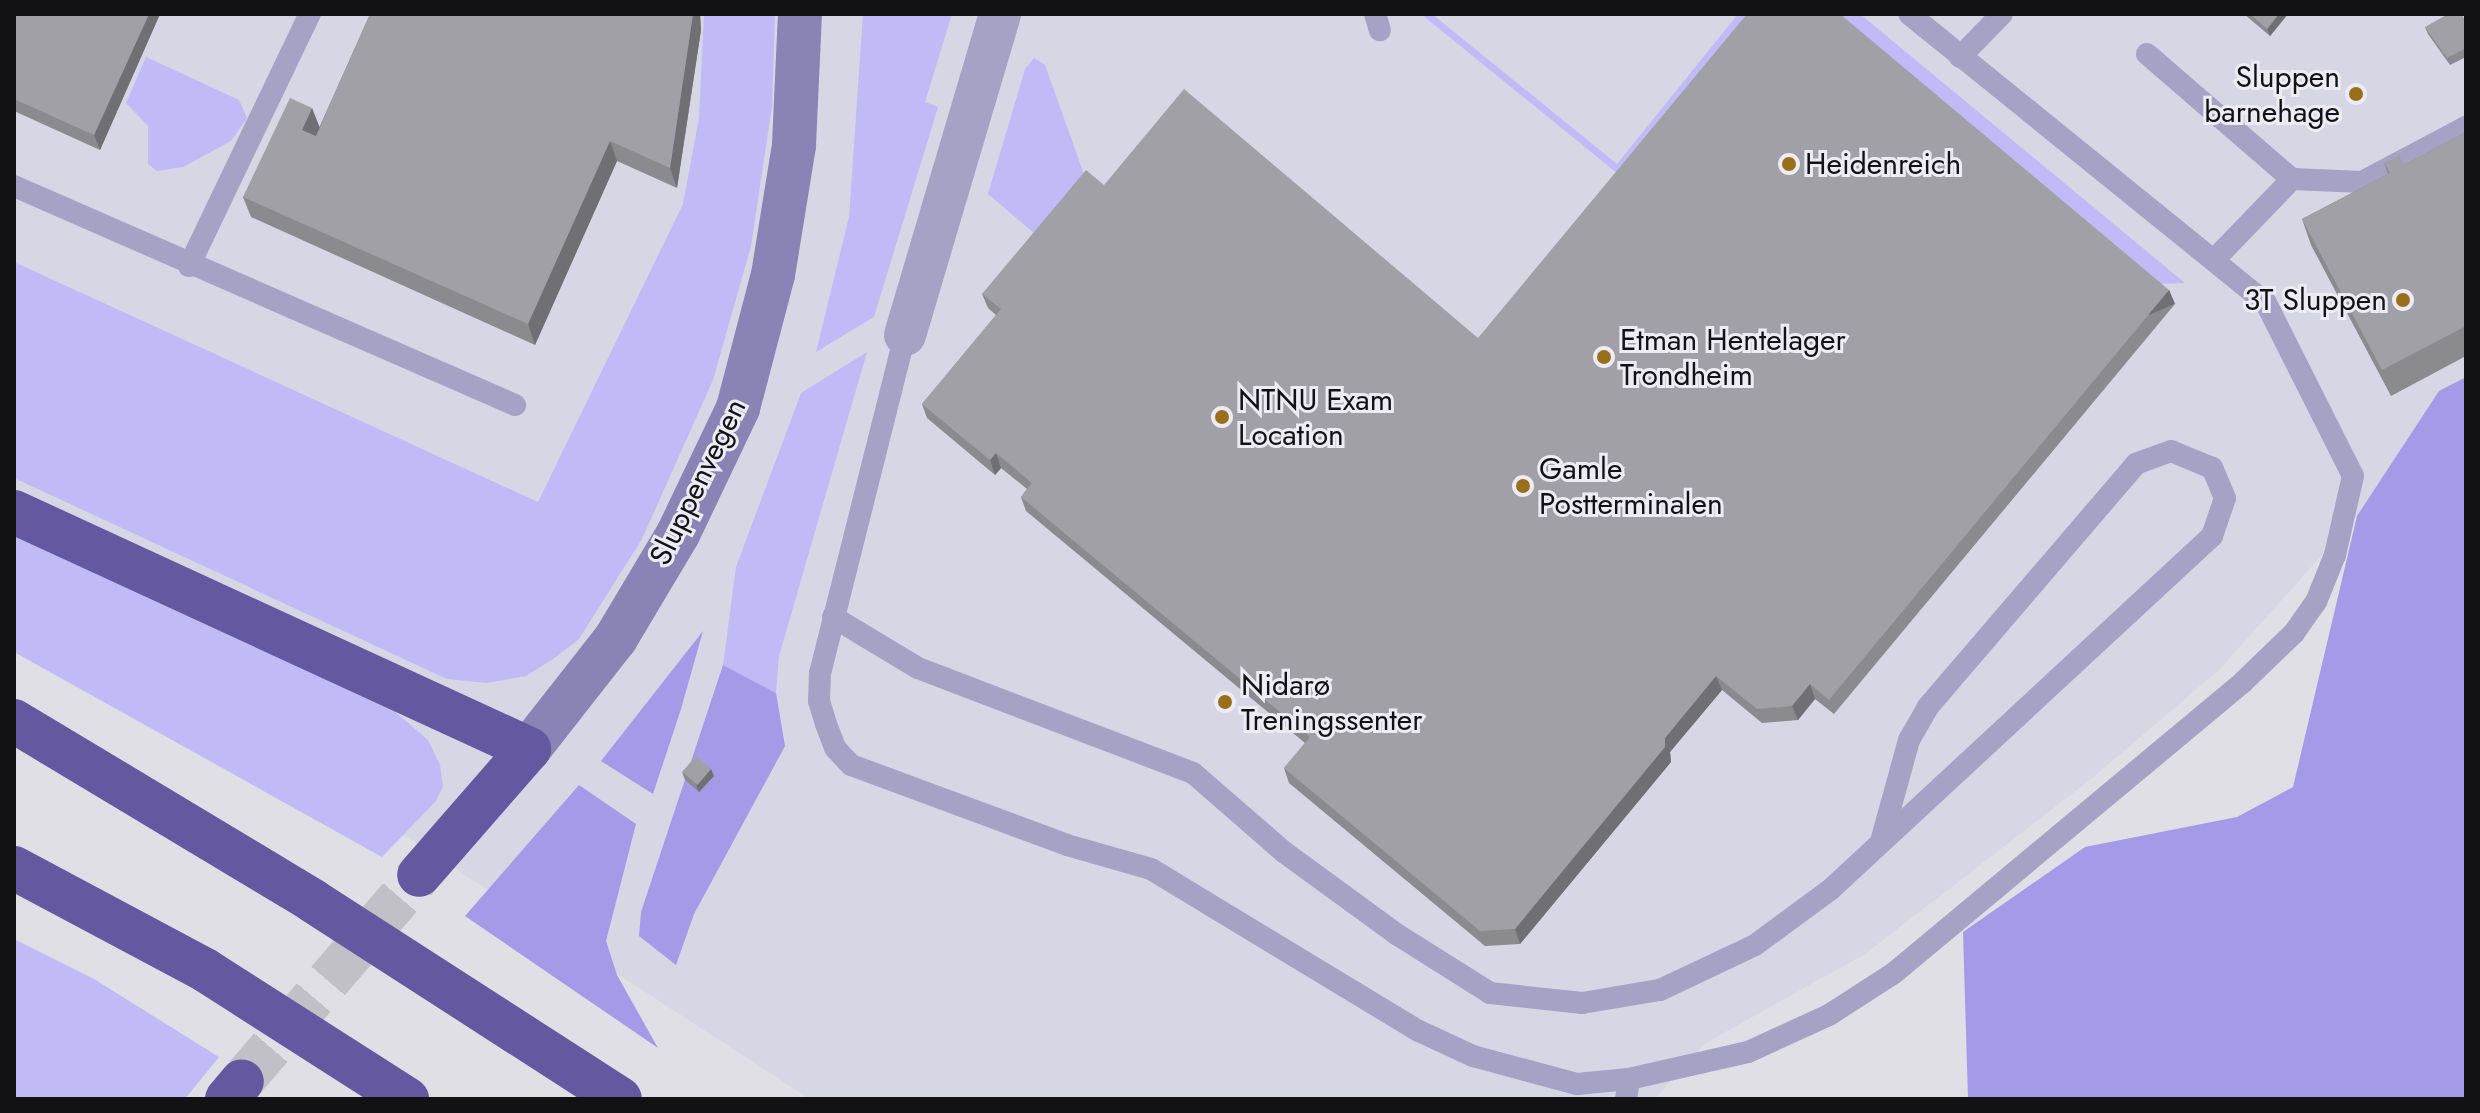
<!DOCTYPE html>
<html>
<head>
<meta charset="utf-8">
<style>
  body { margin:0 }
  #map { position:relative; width:2480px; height:1113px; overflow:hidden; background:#e0dfe6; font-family:Jost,sans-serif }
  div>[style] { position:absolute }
  .built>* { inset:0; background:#d7d6e5 }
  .green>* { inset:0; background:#c0baf6 }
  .forest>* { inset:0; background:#a49ae8 }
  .highway-tunnel>* { height:44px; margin-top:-22px; transform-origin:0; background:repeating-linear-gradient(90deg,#c1c0c7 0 44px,transparent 0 66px) }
  .lane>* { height:22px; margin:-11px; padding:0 11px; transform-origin:11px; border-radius:11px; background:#a5a2c5 }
  .street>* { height:42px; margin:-21px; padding:0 21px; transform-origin:21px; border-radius:21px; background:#a5a2c5 }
  .secondary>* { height:44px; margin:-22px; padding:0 22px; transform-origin:22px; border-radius:22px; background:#8983b6 }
  .highway>* { height:44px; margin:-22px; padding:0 22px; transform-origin:22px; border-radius:22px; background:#6458a0 }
  .wall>* { inset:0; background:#8a8a8f }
  .shaded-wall>* { inset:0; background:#707074; transform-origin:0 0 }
  .building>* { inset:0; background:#a0a0a6; transform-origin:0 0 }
  .dots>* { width:22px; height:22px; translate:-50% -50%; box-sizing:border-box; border:4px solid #edecf4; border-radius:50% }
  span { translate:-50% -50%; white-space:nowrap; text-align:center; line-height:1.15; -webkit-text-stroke:6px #edecf4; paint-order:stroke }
  .poi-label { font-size:30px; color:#121215 }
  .right { translate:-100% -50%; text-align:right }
  .left { translate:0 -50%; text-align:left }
  .street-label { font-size:30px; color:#121215 }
  .frame { position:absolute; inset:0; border:16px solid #121215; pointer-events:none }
</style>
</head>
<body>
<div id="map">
  <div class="built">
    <div style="clip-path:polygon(14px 14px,2466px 14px,2466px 377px,2439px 392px,2357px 516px,2219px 670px,2091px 779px,1865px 954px,1706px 1043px,1654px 1099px,810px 1099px,14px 582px)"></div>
  </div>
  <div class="green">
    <div style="clip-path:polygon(704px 14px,775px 14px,772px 106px,751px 246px,713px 380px,642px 539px,579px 639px,553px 659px,526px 676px,487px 683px,447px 679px,14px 478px,14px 262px,538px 502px,683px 204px,699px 118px)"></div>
    <div style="clip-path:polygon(863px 14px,952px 14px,925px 102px,938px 107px,874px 317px,816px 352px,849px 217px)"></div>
    <div style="clip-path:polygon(1421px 14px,1432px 14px,1617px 164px,1738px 14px,1762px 14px,1623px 178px)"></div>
    <div style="clip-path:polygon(1837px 14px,1860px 14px,2185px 283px,2158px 284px)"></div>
    <div style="clip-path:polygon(146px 57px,239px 100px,247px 118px,231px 141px,183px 167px,157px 171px,148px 164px,148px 126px,126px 103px)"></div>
    <div style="clip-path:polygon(1034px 58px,1045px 65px,1086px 180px,1041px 239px,988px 194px,1025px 69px)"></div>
    <div style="clip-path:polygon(867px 352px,779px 656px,776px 693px,723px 665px,736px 567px,801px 393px)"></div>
    <div style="clip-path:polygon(14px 534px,387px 705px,428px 740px,440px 765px,443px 787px,435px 802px,382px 857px,14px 652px)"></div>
    <div style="clip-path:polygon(14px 939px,94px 979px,219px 1057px,185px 1099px,14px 1099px)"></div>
  </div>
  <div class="forest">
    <div style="clip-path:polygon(2466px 377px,2466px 1099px,1968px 1099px,1963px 932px,2085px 847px,2237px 817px,2293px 787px,2357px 516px,2439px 391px)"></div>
    <div style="clip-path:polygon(703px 631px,681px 709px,653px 794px,601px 761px)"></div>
    <div style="clip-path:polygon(723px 665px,776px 693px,785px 746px,694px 914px,676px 965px,639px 936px,641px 912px)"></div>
    <div style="clip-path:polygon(579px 785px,636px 824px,606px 941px,617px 975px,658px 1048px,465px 916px)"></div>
  </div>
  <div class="highway-tunnel">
    <div style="left:242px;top:1081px;width:272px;rotate:-49.3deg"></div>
  </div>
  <div class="lane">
    <div style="left:1375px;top:14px;width:17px;rotate:73deg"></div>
    <div style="left:2147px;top:54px;width:191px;rotate:40.8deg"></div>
    <div style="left:1960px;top:57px;width:60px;rotate:-45.7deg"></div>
    <div style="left:14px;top:186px;width:547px;rotate:23.61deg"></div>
    <div style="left:2215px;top:259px;width:111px;rotate:-46.1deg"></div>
    <div style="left:2292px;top:179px;width:70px;rotate:2.5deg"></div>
    <div style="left:2362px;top:182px;width:118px;rotate:-27.9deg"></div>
    <div style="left:189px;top:266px;width:280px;rotate:-64.4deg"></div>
    <div style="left:905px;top:335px;width:349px;rotate:104.1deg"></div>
    <div style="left:820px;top:673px;width:28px;rotate:92deg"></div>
    <div style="left:819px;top:701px;width:24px;rotate:73deg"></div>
    <div style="left:826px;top:724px;width:26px;rotate:69deg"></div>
    <div style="left:835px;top:748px;width:23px;rotate:47deg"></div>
    <div style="left:851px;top:765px;width:230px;rotate:20.3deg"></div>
    <div style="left:1067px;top:845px;width:87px;rotate:15.9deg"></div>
    <div style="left:1151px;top:869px;width:313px;rotate:31.2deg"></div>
    <div style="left:1419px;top:1031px;width:60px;rotate:24.8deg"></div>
    <div style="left:1473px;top:1056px;width:108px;rotate:15.1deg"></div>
    <div style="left:1577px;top:1084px;width:52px;rotate:-5.5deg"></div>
    <div style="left:1629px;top:1079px;width:122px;rotate:-12.8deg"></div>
    <div style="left:1748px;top:1052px;width:89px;rotate:-24.6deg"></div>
    <div style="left:1829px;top:1015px;width:77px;rotate:-32.9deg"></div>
    <div style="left:1894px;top:973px;width:454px;rotate:-39.8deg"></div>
    <div style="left:2243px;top:682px;width:71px;rotate:-43.9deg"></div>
    <div style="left:2294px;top:633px;width:38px;rotate:-55deg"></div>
    <div style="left:2316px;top:602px;width:51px;rotate:-68deg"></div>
    <div style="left:2335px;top:555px;width:81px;rotate:-77.2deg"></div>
    <div style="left:2353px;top:476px;width:194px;rotate:-116.7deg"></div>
    <div style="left:2266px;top:303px;width:459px;rotate:-141deg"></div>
    <div style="left:833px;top:617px;width:99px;rotate:31deg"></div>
    <div style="left:918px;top:668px;width:294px;rotate:20.9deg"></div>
    <div style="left:1193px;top:773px;width:121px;rotate:41deg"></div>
    <div style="left:1284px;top:852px;width:141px;rotate:36.1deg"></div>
    <div style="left:1398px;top:935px;width:109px;rotate:32.2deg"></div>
    <div style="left:1490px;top:993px;width:93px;rotate:6.2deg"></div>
    <div style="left:1582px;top:1003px;width:79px;rotate:-9.5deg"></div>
    <div style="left:1660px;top:990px;width:105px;rotate:-25.3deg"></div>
    <div style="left:1755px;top:945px;width:93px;rotate:-36.3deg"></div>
    <div style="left:1830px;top:890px;width:521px;rotate:-42.82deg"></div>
    <div style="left:2212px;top:536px;width:40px;rotate:-71.1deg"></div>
    <div style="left:2225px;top:498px;width:33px;rotate:-113deg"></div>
    <div style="left:2212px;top:468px;width:44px;rotate:-157.5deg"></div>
    <div style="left:2171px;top:451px;width:37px;rotate:160deg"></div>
    <div style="left:2136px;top:464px;width:320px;rotate:130.6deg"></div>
    <div style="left:1928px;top:707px;width:38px;rotate:120deg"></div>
    <div style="left:1909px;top:740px;width:102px;rotate:105.4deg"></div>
    <div style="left:1626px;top:1099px;width:20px;rotate:-81deg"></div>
  </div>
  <div class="street">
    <div style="left:905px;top:335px;width:335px;rotate:-73.5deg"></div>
  </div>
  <div class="secondary">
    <div style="left:529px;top:749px;width:141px;rotate:-51.9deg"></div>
    <div style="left:616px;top:638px;width:121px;rotate:-59.2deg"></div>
    <div style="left:678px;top:534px;width:140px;rotate:-64.5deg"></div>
    <div style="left:738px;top:408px;width:138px;rotate:-75.3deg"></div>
    <div style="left:773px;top:275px;width:132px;rotate:-80.8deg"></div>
    <div style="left:794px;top:145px;width:131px;rotate:-87.4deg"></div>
  </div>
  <div class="highway">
    <div style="left:14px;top:512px;width:567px;rotate:24.71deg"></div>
    <div style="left:529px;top:749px;width:167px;rotate:131.1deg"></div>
    <div style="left:14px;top:721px;width:349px;rotate:31deg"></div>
    <div style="left:313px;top:901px;width:365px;rotate:32.8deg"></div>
    <div style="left:14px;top:868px;width:217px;rotate:28.1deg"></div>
    <div style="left:205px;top:970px;width:240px;rotate:32.6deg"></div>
    <div style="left:227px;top:1099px;width:23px;rotate:-50deg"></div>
  </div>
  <div class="wall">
    <div style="clip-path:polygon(14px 14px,160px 14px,100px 150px,14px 111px)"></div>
    <div style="clip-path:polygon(370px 14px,700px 14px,701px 30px,677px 188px,617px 161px,535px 345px,251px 217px,243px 197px,312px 108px,319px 128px)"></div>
    <div style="clip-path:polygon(2244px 14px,2288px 14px,2270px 36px)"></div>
    <div style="clip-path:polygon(2466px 24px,2466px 57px,2450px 65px,2428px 34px,2425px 27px)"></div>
    <div style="clip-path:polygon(2466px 132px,2466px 356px,2391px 396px,2311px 245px,2302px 219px,2388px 174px,2384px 163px,2404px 165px)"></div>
    <div style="clip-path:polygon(1104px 185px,1478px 338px,2169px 290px,2175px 304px,1834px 714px,1815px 699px,1798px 720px,1762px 723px,1722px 690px,1670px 752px,1671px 762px,1520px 944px,1485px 946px,1289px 783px,1284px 768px,1305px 743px,1026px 511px,1021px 497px,1027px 489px,1001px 468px,995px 475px,927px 418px,922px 404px,996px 315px,988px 308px,982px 294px)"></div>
    <div style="clip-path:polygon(682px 772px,714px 776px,699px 792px,685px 780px)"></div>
  </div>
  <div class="shaded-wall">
    <div style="clip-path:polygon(149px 14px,160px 14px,100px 150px,94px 135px)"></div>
    <div style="clip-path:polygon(693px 14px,700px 14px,701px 30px,677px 188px,670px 168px)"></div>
    <div style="clip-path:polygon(2279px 14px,2288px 14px,2270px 36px,2267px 29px)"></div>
    <div style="clip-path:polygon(312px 108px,320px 128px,310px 150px,302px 130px)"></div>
    <div style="clip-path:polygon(610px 141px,617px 161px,535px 345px,528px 324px)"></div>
    <div style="left:2169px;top:290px;width:15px;height:533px;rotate:67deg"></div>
    <div style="clip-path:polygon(996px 453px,1001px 468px,995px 475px,990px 460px)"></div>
    <div style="clip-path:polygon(1716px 676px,1722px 690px,1670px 752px,1671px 762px,1520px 944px,1515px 929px,1665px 738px)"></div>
    <div style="clip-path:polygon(1810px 684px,1815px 699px,1798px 720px,1792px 706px)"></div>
    <div style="clip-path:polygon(711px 769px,714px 776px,699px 792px,696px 785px)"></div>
  </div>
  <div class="building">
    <div style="clip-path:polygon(14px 14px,149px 14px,94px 135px,14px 99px)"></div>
    <div style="clip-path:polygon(370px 14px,693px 14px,670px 168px,610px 141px,528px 324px,243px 197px,290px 98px,312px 108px,302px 130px,316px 136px)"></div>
    <div style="clip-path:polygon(1747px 14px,1840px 14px,2169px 290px,1829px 700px,1810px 684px,1792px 706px,1757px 709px,1716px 676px,1665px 738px,1665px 747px,1515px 929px,1480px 931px,1284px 768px,1310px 737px,1021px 497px,1032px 483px,996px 453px,990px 460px,922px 404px,1001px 309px,982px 294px,1086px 170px,1104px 185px,1184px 89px,1478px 338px)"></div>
    <div style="clip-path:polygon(2250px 14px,2279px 14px,2267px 29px)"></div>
    <div style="clip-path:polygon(2448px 14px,2462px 14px,2466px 24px,2466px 48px,2447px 58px,2425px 27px)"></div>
    <div style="clip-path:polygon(2466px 132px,2466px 326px,2382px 370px,2302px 219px,2390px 173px,2384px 163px,2399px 156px,2404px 165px)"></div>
    <div style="left:696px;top:756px;width:20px;height:21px;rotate:41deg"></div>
  </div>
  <div class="dots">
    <div style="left:2356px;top:94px;background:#996f1c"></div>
    <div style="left:1789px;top:164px;background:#996f1c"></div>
    <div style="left:2403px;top:300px;background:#996f1c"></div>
    <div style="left:1604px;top:357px;background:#996f1c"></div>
    <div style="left:1222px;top:417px;background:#996f1c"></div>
    <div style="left:1523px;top:486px;background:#996f1c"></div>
    <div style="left:1225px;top:702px;background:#996f1c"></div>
  </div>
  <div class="poi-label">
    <span class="right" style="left:2340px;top:94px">Sluppen<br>barnehage</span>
    <span class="left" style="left:1805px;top:164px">Heidenreich</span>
    <span class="right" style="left:2387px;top:300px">3T Sluppen</span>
    <span class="left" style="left:1620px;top:357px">Etman Hentelager<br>Trondheim</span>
    <span class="left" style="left:1238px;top:417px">NTNU Exam<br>Location</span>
    <span class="left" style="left:1539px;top:486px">Gamle<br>Postterminalen</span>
    <span class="left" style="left:1241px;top:702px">Nidarø<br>Treningssenter</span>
  </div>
  <div class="street-label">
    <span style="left:698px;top:482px;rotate:-64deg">Sluppenvegen</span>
  </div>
  <div class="frame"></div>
</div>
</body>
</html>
